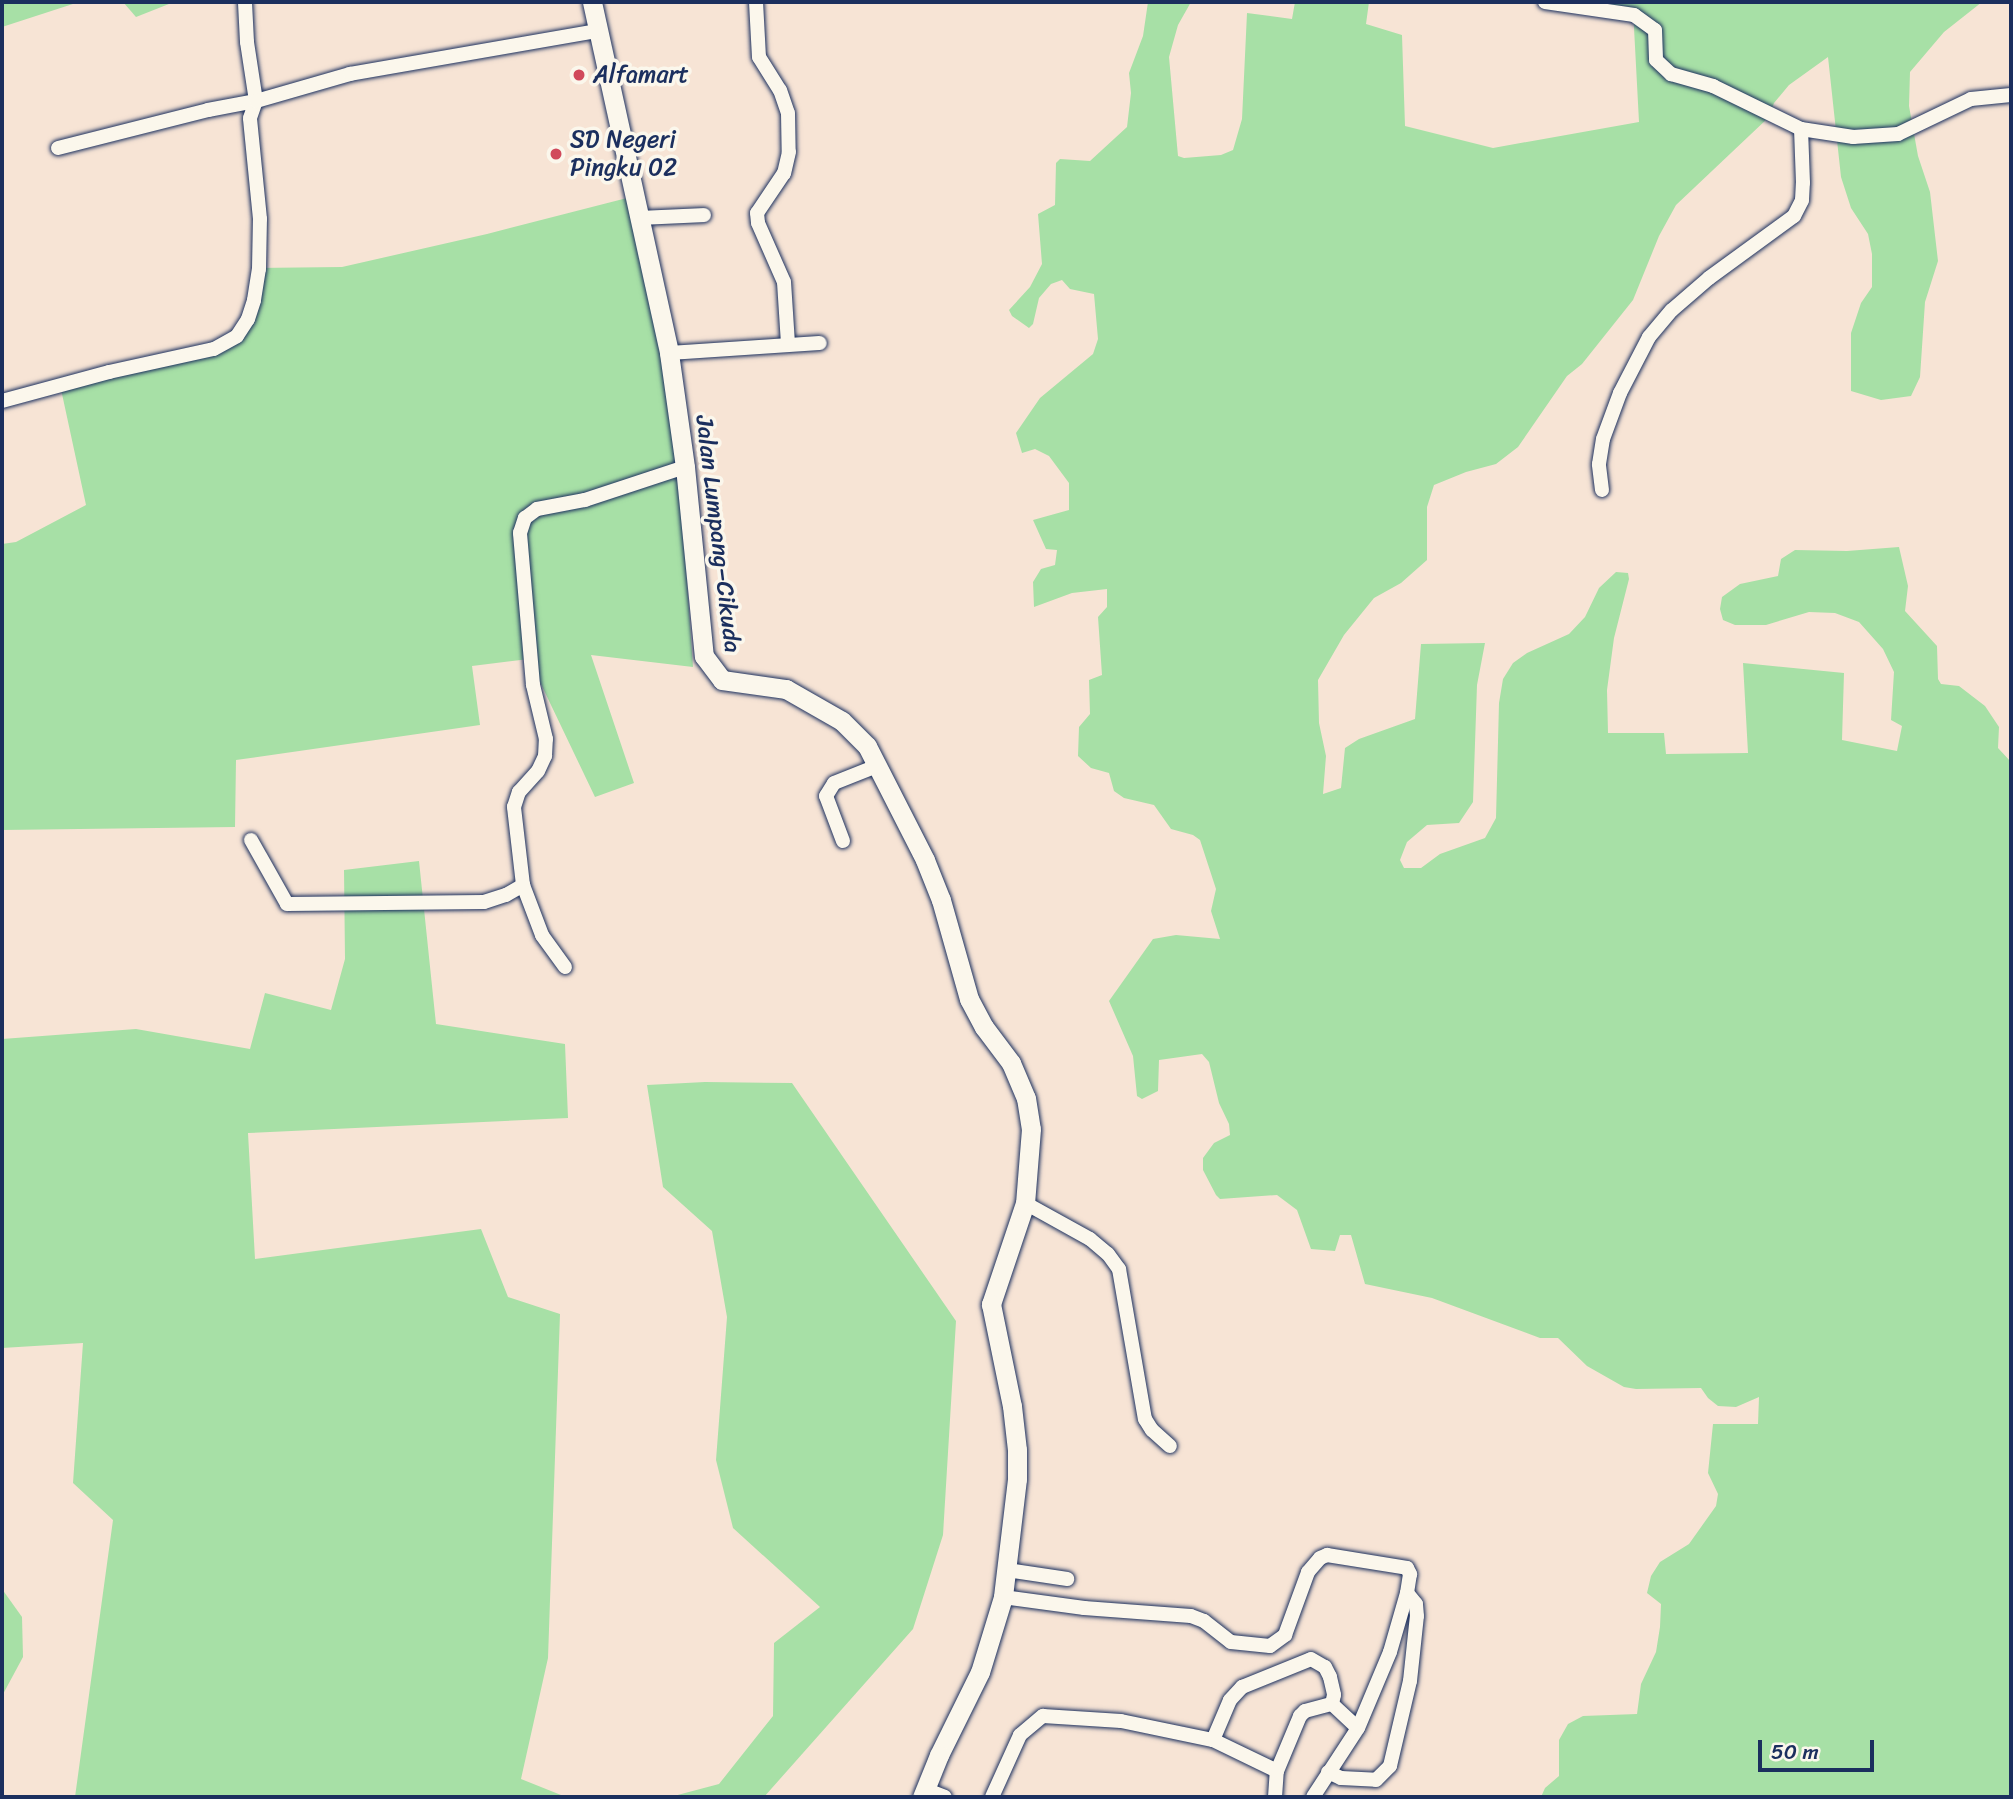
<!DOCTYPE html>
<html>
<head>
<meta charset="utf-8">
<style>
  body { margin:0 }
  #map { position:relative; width:2013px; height:1799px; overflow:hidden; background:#f7e4d5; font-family:Sriracha,sans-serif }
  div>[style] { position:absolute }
  .green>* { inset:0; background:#a7e0a6 }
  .roads { filter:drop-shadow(0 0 2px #1b2f5e) drop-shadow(0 0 2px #1b2f5e) }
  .street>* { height:14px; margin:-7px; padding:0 7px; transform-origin:7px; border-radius:7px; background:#fbf7ec }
  .secondary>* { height:19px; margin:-9.5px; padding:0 9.5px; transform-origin:9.5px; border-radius:9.5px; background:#fbf7ec }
  .dots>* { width:19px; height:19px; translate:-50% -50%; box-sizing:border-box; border:4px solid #fbf7ec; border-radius:50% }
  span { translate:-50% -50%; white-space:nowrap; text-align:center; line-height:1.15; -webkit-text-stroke:7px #fbf7ec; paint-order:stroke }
  .poi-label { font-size:24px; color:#1b2f5e }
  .left { translate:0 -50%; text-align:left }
  .street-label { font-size:24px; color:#1b2f5e }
  .frame { position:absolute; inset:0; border:4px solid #1b2f5e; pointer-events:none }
  .scale { position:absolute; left:1758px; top:1740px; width:116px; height:32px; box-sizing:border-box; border:4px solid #1b2f5e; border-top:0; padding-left:9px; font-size:21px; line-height:24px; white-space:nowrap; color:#1b2f5e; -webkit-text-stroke:5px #fbf7ec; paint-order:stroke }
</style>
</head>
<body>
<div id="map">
  <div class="green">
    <div style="clip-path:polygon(2px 2px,79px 2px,2px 27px)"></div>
    <div style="clip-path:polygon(123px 2px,174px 2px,136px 17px)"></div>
    <div style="clip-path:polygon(1148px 2px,1191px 2px,1178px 25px,1169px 57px,1178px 156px,1184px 158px,1221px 155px,1233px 150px,1242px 119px,1247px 13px,1292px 19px,1295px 2px,1369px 2px,1366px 24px,1402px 35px,1405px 126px,1493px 148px,1639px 122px,1633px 9px,1588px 2px,1982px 2px,1944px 32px,1910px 72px,1909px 106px,1918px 156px,1930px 192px,1938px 261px,1925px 302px,1920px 377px,1911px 396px,1881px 400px,1851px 391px,1851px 333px,1861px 303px,1872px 287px,1872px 254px,1868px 234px,1851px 208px,1841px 177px,1828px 57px,1789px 85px,1774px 103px,1768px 118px,1676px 205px,1659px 236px,1633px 300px,1582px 364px,1567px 376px,1518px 447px,1496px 464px,1466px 472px,1434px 485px,1427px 507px,1427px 560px,1401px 583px,1374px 598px,1344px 635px,1318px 680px,1319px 723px,1326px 756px,1323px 794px,1341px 788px,1345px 748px,1359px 739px,1415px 719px,1421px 644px,1485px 643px,1477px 685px,1473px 802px,1459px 823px,1427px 825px,1407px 842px,1400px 860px,1404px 868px,1421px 868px,1440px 854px,1485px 838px,1496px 818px,1499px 703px,1503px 679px,1513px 663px,1527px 653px,1569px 634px,1585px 617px,1599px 588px,1616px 572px,1628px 573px,1629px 579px,1614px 638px,1607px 690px,1608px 733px,1664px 733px,1666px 754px,1748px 753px,1743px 663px,1844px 673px,1842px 740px,1897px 751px,1902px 726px,1891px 720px,1894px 672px,1883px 649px,1859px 622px,1835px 613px,1809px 612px,1766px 625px,1735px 625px,1723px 620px,1720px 609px,1722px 597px,1740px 584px,1778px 576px,1781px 559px,1795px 550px,1847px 551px,1899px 547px,1908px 586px,1905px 611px,1937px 646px,1938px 679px,1941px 684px,1959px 686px,1985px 706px,1999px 727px,1998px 748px,2011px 762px,2011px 1797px,1541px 1797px,1545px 1788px,1559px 1776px,1559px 1740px,1568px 1724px,1583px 1716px,1637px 1714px,1641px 1684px,1656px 1652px,1660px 1627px,1661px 1604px,1647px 1593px,1651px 1576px,1660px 1562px,1689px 1544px,1716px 1506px,1718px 1494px,1708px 1473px,1713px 1424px,1758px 1424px,1759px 1397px,1736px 1407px,1718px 1406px,1708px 1398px,1701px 1388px,1636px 1389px,1624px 1387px,1587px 1366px,1558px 1338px,1540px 1338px,1432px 1298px,1365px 1284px,1351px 1235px,1340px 1235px,1335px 1251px,1311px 1249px,1297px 1210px,1277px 1195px,1220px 1199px,1216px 1195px,1203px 1170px,1203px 1158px,1214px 1143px,1230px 1135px,1229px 1124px,1219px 1103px,1209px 1062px,1202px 1054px,1159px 1060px,1158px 1091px,1142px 1099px,1137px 1096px,1133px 1056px,1109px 1001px,1153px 939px,1176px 935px,1220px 939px,1211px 911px,1216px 889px,1200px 840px,1193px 835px,1171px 829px,1154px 805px,1124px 798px,1114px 791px,1109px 773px,1091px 768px,1078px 756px,1079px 727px,1090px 714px,1089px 680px,1102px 675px,1098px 617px,1107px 607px,1107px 589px,1072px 593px,1034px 607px,1033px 582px,1041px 569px,1055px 565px,1057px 550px,1046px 549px,1033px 520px,1069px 510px,1069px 483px,1049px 456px,1035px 449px,1022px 453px,1016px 433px,1040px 398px,1093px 354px,1098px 339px,1094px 294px,1070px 289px,1062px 280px,1051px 284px,1039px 298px,1033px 324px,1029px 328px,1012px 316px,1009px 310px,1030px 287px,1042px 264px,1038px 214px,1055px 205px,1056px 163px,1060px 159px,1090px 161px,1127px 127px,1131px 93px,1129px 73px,1143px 36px)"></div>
    <div style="clip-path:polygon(627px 198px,677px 395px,679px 465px,693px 667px,591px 655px,634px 783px,595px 797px,529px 659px,472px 666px,480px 725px,236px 760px,235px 827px,2px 830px,2px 544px,16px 542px,86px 505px,59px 380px,201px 357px,241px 329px,255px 268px,342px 267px,487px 234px)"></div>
    <div style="clip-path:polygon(419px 861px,436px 1024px,565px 1044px,568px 1118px,248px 1133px,255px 1259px,481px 1229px,508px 1297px,560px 1314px,548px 1658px,521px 1779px,566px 1797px,75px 1797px,113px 1520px,73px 1483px,83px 1343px,2px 1348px,2px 1039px,136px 1029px,250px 1049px,265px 993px,331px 1010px,345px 959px,344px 870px)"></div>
    <div style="clip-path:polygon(705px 1082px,792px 1083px,956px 1321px,943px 1535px,913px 1629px,764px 1797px,670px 1797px,719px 1784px,773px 1716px,774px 1643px,820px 1607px,733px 1528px,716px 1460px,727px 1317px,712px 1231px,663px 1187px,647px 1085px)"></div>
    <div style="clip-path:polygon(2px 1589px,22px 1617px,23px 1657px,2px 1696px)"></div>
  </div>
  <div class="roads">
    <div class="street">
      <div style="left:756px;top:2px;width:55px;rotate:86.9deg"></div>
      <div style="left:759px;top:57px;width:39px;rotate:58deg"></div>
      <div style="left:780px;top:90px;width:24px;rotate:71deg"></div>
      <div style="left:788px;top:113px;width:39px;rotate:89deg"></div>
      <div style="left:789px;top:152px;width:22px;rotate:103deg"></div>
      <div style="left:784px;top:173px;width:48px;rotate:124deg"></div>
      <div style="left:757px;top:213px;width:10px;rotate:84deg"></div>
      <div style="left:758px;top:223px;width:64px;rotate:66.2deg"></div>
      <div style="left:784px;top:282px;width:62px;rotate:86.3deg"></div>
      <div style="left:1545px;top:2px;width:90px;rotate:8.3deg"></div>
      <div style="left:1634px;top:15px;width:26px;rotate:36deg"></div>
      <div style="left:1655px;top:30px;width:30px;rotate:88deg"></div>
      <div style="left:1656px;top:60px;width:21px;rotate:43deg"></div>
      <div style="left:1671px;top:74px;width:44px;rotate:15.9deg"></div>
      <div style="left:1713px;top:86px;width:98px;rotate:26deg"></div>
      <div style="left:1801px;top:129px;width:53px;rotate:8.7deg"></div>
      <div style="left:1853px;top:137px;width:45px;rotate:-3.8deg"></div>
      <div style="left:1898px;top:134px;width:81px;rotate:-25.6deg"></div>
      <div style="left:1971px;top:99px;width:40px;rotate:-5.7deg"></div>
      <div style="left:58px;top:148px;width:155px;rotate:-14.2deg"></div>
      <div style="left:208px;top:110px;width:49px;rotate:-10.6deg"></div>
      <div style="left:256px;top:101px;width:60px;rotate:-98.7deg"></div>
      <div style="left:247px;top:42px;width:40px;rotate:-92.9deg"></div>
      <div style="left:641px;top:218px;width:63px;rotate:-2.7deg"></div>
      <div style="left:669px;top:353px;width:151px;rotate:-3.8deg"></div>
      <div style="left:2px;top:401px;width:111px;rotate:-15.2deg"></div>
      <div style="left:109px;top:372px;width:107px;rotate:-12.4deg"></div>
      <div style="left:214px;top:349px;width:26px;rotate:-29deg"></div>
      <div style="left:237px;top:336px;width:20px;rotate:-57deg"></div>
      <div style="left:248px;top:319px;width:20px;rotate:-72deg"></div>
      <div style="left:254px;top:300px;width:31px;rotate:-81deg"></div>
      <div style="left:259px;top:269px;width:50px;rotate:-88.9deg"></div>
      <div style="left:260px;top:219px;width:101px;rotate:-95.7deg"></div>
      <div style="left:250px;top:118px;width:18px;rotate:-71deg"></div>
      <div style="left:256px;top:101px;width:98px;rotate:-16deg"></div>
      <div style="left:350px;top:74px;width:250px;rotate:-9.9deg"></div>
      <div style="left:1602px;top:490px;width:26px;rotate:-97deg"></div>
      <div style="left:1599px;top:464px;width:25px;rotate:-81deg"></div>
      <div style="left:1603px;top:439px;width:49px;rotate:-69.7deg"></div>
      <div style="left:1620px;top:393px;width:63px;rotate:-62.6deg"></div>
      <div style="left:1649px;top:337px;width:35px;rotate:-50deg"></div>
      <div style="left:1672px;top:310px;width:49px;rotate:-40.9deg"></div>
      <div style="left:1709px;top:278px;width:105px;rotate:-36.1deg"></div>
      <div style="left:1794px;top:216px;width:18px;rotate:-63deg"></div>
      <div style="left:1802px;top:200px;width:17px;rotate:-87deg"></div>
      <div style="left:1803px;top:183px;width:54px;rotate:-92.1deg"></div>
      <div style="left:251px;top:840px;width:73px;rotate:60.6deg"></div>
      <div style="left:287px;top:904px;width:197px;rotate:-0.6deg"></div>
      <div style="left:484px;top:902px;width:23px;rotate:-18deg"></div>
      <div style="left:506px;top:895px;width:20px;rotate:-30deg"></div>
      <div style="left:843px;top:841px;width:48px;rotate:-110.7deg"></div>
      <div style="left:826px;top:796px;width:15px;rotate:-58deg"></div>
      <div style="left:834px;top:783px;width:46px;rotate:-21.6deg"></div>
      <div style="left:565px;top:967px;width:39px;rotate:-126deg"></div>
      <div style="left:542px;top:935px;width:53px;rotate:-110.8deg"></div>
      <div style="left:523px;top:885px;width:79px;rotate:-96.6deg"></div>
      <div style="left:514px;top:807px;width:16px;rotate:-72deg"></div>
      <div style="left:519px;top:792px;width:28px;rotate:-48deg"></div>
      <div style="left:538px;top:771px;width:17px;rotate:-65deg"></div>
      <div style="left:545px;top:756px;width:17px;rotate:-87deg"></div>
      <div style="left:546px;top:739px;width:56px;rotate:-103.5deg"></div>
      <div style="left:533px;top:685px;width:153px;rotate:-94.9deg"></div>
      <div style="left:520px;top:533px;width:16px;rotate:-72deg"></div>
      <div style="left:525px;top:518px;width:15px;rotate:-37deg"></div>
      <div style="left:537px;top:509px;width:49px;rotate:-10.6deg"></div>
      <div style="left:585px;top:500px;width:105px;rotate:-18.3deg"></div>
      <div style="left:1025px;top:1203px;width:74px;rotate:29deg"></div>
      <div style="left:1090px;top:1239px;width:23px;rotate:40deg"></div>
      <div style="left:1108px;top:1254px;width:19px;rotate:54deg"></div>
      <div style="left:1119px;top:1269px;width:152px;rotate:80.2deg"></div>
      <div style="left:1145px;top:1419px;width:13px;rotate:58deg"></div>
      <div style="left:1152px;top:1430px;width:24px;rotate:42deg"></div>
      <div style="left:1007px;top:1570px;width:61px;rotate:8.5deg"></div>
      <div style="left:1003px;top:1597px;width:82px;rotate:7.7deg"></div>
      <div style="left:1084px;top:1608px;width:107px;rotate:4.3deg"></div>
      <div style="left:1191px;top:1616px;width:14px;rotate:21deg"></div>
      <div style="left:1204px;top:1621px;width:34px;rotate:38deg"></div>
      <div style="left:1231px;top:1642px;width:39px;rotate:6deg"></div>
      <div style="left:1270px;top:1646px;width:19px;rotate:-36deg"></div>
      <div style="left:1285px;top:1635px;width:67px;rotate:-69.9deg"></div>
      <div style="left:1308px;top:1572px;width:18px;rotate:-49deg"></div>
      <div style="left:1320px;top:1558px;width:8px;rotate:-23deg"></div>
      <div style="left:1327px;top:1555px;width:81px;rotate:9.2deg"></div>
      <div style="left:1407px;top:1568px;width:7px;rotate:63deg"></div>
      <div style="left:1410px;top:1574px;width:19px;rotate:99deg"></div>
      <div style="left:1407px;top:1593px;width:61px;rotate:106.1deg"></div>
      <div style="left:1390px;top:1652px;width:82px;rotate:112.8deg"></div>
      <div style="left:1358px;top:1728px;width:82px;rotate:123.1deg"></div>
      <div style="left:1213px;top:1740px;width:71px;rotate:25.8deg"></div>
      <div style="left:1328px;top:1772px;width:14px;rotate:25deg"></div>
      <div style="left:1341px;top:1778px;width:35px;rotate:3deg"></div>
      <div style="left:1376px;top:1780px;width:20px;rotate:-45deg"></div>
      <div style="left:1390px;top:1766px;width:87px;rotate:-76.8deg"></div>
      <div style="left:1410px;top:1681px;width:65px;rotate:-83.9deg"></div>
      <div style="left:1417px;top:1616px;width:12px;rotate:-95deg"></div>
      <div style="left:1416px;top:1604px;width:14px;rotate:-129deg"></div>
      <div style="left:927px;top:1790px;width:19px;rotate:21deg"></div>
      <div style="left:992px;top:1797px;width:68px;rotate:-65.7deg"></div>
      <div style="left:1020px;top:1735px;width:30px;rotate:-40deg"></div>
      <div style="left:1043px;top:1716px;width:78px;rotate:3.7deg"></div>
      <div style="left:1121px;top:1721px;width:94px;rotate:11.7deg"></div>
      <div style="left:1213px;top:1740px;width:43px;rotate:-67deg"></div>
      <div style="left:1230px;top:1700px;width:18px;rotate:-47deg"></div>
      <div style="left:1242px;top:1687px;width:74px;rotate:-22.1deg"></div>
      <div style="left:1311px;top:1659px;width:16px;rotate:30deg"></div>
      <div style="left:1325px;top:1667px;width:11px;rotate:63deg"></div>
      <div style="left:1330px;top:1677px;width:18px;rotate:77deg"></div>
      <div style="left:1334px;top:1695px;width:9px;rotate:103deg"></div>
      <div style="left:1332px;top:1704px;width:35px;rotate:43deg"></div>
      <div style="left:1275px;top:1797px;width:26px;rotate:-86deg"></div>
      <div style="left:1277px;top:1771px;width:60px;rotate:-67.3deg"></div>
      <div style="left:1300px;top:1716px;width:7px;rotate:-45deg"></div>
      <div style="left:1305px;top:1711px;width:28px;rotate:-15deg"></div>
    </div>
    <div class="secondary">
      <div style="left:592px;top:2px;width:359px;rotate:77.6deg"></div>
      <div style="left:669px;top:353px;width:115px;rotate:82deg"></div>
      <div style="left:685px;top:467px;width:190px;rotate:84.3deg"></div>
      <div style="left:704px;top:656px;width:30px;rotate:53deg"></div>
      <div style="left:722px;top:680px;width:65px;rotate:8deg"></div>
      <div style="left:786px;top:689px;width:64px;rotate:29.7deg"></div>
      <div style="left:842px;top:721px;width:35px;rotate:45deg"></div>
      <div style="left:867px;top:746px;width:128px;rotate:63deg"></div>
      <div style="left:925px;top:860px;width:43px;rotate:68.2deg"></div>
      <div style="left:941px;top:900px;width:103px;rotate:74.2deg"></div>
      <div style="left:969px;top:999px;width:32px;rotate:62deg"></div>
      <div style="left:984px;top:1027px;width:45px;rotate:53.1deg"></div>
      <div style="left:1011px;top:1063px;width:38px;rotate:67deg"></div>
      <div style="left:1026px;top:1098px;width:31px;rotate:81deg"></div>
      <div style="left:1031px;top:1129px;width:74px;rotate:94.6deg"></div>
      <div style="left:1025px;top:1203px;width:107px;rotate:108.6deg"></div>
      <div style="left:991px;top:1304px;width:104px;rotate:78.4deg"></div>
      <div style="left:1012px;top:1406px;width:44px;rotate:83.5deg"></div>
      <div style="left:1017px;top:1450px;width:29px;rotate:90deg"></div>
      <div style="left:1017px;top:1479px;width:119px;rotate:96.8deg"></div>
      <div style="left:1003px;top:1597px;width:78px;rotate:107deg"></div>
      <div style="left:980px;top:1672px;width:93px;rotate:116.3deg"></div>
      <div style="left:939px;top:1755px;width:45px;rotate:112deg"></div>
    </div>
  </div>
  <div class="dots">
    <div style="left:579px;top:75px;background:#d1495b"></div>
    <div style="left:556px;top:154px;background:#d1495b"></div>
  </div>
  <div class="poi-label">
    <span class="left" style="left:593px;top:75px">Alfamart</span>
    <span class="left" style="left:570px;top:154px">SD Negeri<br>Pingku 02</span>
  </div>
  <div class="street-label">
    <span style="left:718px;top:534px;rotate:83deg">Jalan Lumpang–Cikuda</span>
  </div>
  <div class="frame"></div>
  <div class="scale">50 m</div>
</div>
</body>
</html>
